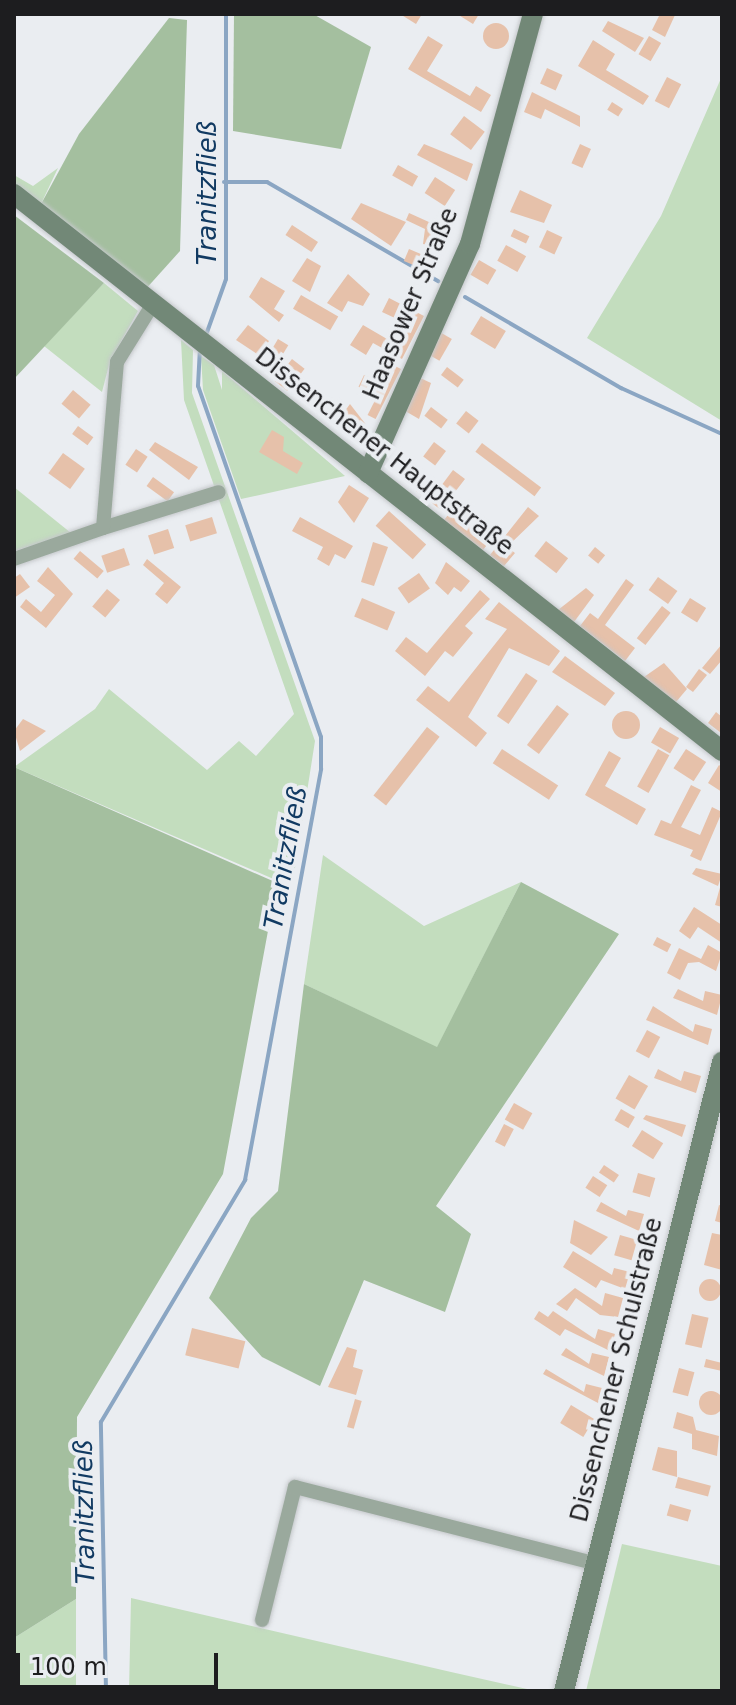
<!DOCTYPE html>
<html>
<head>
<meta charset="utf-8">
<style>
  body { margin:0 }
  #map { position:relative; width:736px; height:1705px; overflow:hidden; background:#eaedf1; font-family:"DejaVu Sans",sans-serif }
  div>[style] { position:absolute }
  .green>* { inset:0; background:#c3ddbe }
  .forest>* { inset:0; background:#a4bf9f }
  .stream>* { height:4px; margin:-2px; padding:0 2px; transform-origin:2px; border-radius:2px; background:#8ba6c3 }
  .building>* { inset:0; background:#e6c1aa; transform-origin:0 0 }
  .round { border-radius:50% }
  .roads { filter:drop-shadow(0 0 2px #c5c8cb) drop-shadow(0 0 2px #c5c8cb) }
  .street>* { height:14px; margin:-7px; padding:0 7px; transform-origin:7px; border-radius:7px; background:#9aa99d }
  .secondary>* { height:20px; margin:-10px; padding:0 10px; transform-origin:10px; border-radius:10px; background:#728877 }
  span { translate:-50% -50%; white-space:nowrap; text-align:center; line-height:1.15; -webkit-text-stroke:8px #eaedf1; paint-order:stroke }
  .street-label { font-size:24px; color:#1d1d1f }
  .water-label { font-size:26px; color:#113a62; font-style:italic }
  .frame { position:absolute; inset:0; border:16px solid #1d1d1f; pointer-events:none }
  .scale { position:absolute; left:16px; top:1653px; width:202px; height:36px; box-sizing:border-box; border:4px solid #1d1d1f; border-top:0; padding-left:10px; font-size:24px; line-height:28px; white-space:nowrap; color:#1d1d1f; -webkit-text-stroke:6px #eaedf1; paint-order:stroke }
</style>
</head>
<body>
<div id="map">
  <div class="green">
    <div style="clip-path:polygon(722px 76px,722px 421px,587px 338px,661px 216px)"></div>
    <div style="clip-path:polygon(58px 168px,40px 206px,14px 186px,14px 175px,33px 186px)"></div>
    <div style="clip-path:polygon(104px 283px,138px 311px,110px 361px,102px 392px,44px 346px)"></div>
    <div style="clip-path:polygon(181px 340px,193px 350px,192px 393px,315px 741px,292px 887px,14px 767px,95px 709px,109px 689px,207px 770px,239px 741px,256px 756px,294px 714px,184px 400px)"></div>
    <div style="clip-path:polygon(201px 356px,214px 365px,222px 390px,222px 371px,345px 476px,241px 499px,203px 390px)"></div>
    <div style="clip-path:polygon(14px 487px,71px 533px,14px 551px)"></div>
    <div style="clip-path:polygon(323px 855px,424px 926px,521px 882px,437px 1048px,304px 984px)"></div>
    <div style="clip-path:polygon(622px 1544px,722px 1566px,722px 1691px,586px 1691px)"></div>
    <div style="clip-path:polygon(131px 1598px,451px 1672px,536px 1691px,129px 1691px)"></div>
    <div style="clip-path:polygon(76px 1599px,76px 1691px,14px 1691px,14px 1638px)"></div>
  </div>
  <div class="forest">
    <div style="clip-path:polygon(234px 14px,313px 14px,371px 47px,341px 149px,233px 131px)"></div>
    <div style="clip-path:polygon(169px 18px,187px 20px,180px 251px,144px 291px,40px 206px,79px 134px)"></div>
    <div style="clip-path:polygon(14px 215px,104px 283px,14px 379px)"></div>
    <div style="clip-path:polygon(14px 767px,275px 882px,275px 893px,223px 1174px,77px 1417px,76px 1599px,14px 1638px)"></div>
    <div style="clip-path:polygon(521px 882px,619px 934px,436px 1206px,471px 1234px,445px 1312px,364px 1280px,320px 1386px,262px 1357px,209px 1298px,251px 1218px,278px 1191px,304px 984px,437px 1047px)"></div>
  </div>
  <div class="stream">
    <div style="left:224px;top:182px;width:43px"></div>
    <div style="left:267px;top:182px;width:198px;rotate:30.1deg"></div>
    <div style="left:465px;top:297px;width:181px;rotate:30.3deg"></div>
    <div style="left:621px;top:388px;width:111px;rotate:24.5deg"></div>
    <div style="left:206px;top:335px;width:59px;rotate:-70.3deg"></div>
    <div style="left:226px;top:279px;width:265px;rotate:-90deg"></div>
    <div style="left:106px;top:1691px;width:269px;rotate:-91.1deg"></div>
    <div style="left:101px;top:1422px;width:282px;rotate:-59.2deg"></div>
    <div style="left:245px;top:1180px;width:418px;rotate:-79.5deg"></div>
    <div style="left:321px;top:769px;width:32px;rotate:-90deg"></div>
    <div style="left:321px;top:737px;width:372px;rotate:-109.3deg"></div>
    <div style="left:198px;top:386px;width:35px;rotate:-87deg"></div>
  </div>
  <div class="building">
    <div style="clip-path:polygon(400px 14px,422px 14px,416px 24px)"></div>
    <div style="clip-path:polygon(457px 14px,479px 14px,473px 24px)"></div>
    <div style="clip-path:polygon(660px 14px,675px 15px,665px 37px,652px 30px)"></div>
    <div style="clip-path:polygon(608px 21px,644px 38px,635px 52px,602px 31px)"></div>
    <div class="round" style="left:483px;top:23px;width:26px;height:26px"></div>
    <div style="clip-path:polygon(428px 36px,443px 45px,427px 71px,470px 96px,476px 86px,491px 95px,481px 112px,408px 69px)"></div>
    <div style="left:649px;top:36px;width:14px;height:21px;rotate:30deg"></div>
    <div style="clip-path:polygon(593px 40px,615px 54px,606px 70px,649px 96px,643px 105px,578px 66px)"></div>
    <div style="left:547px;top:68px;width:17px;height:17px;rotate:24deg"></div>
    <div style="left:667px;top:77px;width:16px;height:27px;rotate:27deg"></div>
    <div style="clip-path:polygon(532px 92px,580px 116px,580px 127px,545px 109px,541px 119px,524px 112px)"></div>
    <div style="left:612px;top:102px;width:13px;height:9px;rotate:32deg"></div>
    <div style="left:464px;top:116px;width:26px;height:23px;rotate:37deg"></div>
    <div style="clip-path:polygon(424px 144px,473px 164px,467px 181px,417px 155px)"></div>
    <div style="left:580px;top:144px;width:12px;height:21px;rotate:24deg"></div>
    <div style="left:398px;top:165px;width:23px;height:12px;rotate:29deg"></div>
    <div style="left:435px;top:177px;width:24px;height:19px;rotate:33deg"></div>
    <div style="clip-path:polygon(520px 190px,552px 205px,544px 223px,510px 212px)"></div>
    <div style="clip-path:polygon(361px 203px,406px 222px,391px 246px,351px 219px)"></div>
    <div style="clip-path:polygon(409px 213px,451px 232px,444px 248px,423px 244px,425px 229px,406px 220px)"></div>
    <div style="left:292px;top:225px;width:31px;height:12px;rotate:33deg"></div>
    <div style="left:514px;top:229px;width:17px;height:8px;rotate:25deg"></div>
    <div style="left:547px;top:230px;width:17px;height:19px;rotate:25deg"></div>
    <div style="left:506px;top:245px;width:23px;height:18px;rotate:29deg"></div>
    <div style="left:409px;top:249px;width:28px;height:13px;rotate:23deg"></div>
    <div style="clip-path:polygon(307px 258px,321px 266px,310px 292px,292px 281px)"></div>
    <div style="left:479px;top:260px;width:20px;height:17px;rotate:30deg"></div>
    <div style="clip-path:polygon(348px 274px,370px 294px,363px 306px,348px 301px,342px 312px,327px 303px)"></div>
    <div style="clip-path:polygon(261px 277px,285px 291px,274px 309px,284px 315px,279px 322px,249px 297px)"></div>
    <div style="left:301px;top:295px;width:43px;height:16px;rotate:30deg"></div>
    <div style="clip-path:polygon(389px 298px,424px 316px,402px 359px,373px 343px,366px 355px,350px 345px,363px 325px,387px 339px,397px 319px,382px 312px)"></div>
    <div style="left:481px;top:316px;width:29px;height:21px;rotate:31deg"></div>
    <div style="clip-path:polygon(248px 325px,269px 341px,260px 356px,236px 340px)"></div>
    <div style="left:438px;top:331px;width:16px;height:25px;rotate:30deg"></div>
    <div style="left:278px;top:339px;width:12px;height:13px;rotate:31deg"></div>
    <div style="left:292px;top:359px;width:16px;height:28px;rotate:38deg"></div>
    <div style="left:393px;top:365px;width:9px;height:56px;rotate:27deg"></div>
    <div style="left:447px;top:367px;width:21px;height:10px;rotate:37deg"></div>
    <div style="left:364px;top:375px;width:21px;height:13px;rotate:25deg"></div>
    <div style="clip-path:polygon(416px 376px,431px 383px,419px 419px,400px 408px)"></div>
    <div style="left:73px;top:390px;width:23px;height:18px;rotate:40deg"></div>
    <div style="clip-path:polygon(350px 404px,367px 426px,357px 439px,336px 423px)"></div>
    <div style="left:431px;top:407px;width:21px;height:11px;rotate:37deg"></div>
    <div style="left:466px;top:411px;width:16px;height:16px;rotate:38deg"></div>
    <div style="left:78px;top:426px;width:19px;height:10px;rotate:36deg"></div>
    <div style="clip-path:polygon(272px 430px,284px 437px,283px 451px,303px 463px,297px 474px,259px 452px)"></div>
    <div style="clip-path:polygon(155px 442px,198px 467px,189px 480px,149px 450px)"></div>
    <div style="left:434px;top:442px;width:15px;height:18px;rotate:37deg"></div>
    <div style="left:482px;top:443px;width:74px;height:11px;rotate:37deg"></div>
    <div style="left:136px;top:449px;width:14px;height:19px;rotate:34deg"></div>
    <div style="left:63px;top:453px;width:27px;height:25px;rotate:36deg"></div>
    <div style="clip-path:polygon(453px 470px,465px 479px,441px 510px,416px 491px,425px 480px,438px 490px)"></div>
    <div style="left:153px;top:477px;width:26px;height:11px;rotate:36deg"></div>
    <div style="clip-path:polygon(349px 485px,369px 498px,354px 523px,338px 502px)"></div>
    <div style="clip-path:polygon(456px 505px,480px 516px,476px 522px,494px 536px,483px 550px,444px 520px)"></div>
    <div style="clip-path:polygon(528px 507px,539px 516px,507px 547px,515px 553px,504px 566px,490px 555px)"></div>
    <div style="left:389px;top:511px;width:50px;height:20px;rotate:42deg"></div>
    <div style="left:212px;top:517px;width:17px;height:28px;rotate:73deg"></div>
    <div style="clip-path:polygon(300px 517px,353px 546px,345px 559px,335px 554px,329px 566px,317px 559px,323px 547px,292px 531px)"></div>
    <div style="left:168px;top:529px;width:20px;height:21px;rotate:72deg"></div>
    <div style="left:546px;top:541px;width:28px;height:19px;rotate:38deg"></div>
    <div style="clip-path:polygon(373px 542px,388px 547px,374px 586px,361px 582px)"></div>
    <div style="left:595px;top:547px;width:13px;height:11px;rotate:39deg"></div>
    <div style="left:124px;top:548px;width:18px;height:24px;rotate:71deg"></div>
    <div style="left:80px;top:551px;width:31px;height:10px;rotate:40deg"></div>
    <div style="clip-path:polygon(147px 559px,181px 587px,167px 604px,155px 594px,164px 583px,143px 565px)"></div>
    <div style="clip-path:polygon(446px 562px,470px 581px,461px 592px,454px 587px,448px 595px,435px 583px)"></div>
    <div style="clip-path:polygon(48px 567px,73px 594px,46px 628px,20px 607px,26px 599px,41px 612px,55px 595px,37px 581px)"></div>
    <div style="left:419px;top:573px;width:19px;height:26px;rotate:55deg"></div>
    <div style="clip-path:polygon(20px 574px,30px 587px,14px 598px,14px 578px)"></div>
    <div style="left:658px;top:577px;width:24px;height:16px;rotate:36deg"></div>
    <div style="clip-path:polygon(626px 579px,634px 585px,605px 625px,635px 648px,625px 661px,580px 626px,590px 613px,598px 619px)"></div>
    <div style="clip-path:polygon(586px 588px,594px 595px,574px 622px,558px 610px)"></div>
    <div style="left:107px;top:589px;width:17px;height:23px;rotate:40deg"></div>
    <div style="clip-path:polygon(480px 590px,490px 599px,465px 626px,473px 633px,453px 657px,445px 651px,425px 676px,395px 651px,406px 637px,427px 653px)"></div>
    <div style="left:362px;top:598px;width:36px;height:20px;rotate:23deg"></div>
    <div style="left:690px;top:598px;width:19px;height:17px;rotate:32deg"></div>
    <div style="clip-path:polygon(499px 602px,560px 651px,549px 666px,509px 648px,468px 717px,487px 733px,476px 747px,416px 700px,428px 686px,449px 702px,507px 629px,485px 619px)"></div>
    <div style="left:662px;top:606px;width:11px;height:41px;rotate:38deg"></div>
    <div style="clip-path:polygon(722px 644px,722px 660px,710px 674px,702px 668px)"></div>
    <div style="clip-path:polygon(565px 656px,615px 693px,605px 706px,552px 672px)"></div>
    <div style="clip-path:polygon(664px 663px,687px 689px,676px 702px,644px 677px)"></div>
    <div style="clip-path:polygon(699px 669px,707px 675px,693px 692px,686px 687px)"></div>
    <div style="left:526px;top:673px;width:14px;height:52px;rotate:34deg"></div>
    <div style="left:557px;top:705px;width:15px;height:50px;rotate:37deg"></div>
    <div class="round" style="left:612px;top:711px;width:28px;height:28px"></div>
    <div style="clip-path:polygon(716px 712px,722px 717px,721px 733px,708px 723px)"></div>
    <div style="clip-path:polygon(23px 719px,46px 731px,20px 751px,14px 731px)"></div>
    <div style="left:427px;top:727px;width:16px;height:87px;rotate:38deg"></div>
    <div style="left:660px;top:727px;width:22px;height:18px;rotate:30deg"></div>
    <div style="left:502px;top:749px;width:67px;height:17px;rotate:33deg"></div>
    <div style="left:658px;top:749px;width:13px;height:43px;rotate:29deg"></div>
    <div style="left:686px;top:749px;width:24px;height:23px;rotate:33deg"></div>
    <div style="clip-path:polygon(609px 751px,621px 758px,605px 786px,646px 809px,637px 825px,585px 795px)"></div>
    <div style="clip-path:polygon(719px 765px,722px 767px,722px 792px,708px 783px)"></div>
    <div style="clip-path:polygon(691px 785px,701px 790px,681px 827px,700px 835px,712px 807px,722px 812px,701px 861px,690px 856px,693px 850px,654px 835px,661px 820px,671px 824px)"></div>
    <div style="clip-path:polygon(696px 868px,722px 874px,718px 886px,692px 874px)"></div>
    <div style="clip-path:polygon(721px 884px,722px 884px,722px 907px,715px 905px)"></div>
    <div style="clip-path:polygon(694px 907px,722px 925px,722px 943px,698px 927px,690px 939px,679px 931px)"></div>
    <div style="left:657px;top:937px;width:16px;height:9px;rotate:27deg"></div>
    <div style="clip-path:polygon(708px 945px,722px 953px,716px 971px,699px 962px,688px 963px,680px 980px,667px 973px,679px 948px,701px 959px)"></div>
    <div style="clip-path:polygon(678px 989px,703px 1001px,705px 991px,722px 995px,717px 1015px,673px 998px)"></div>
    <div style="clip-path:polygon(653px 1006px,693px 1032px,695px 1024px,712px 1029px,708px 1045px,646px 1020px)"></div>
    <div style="left:647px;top:1030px;width:15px;height:24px;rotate:28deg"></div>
    <div style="clip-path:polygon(658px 1069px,681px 1081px,684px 1071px,701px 1076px,696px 1093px,654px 1078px)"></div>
    <div style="left:629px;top:1075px;width:22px;height:27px;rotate:30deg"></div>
    <div style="left:514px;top:1103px;width:21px;height:19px;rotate:29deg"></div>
    <div style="left:621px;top:1109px;width:16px;height:13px;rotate:30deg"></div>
    <div style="clip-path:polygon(646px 1115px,686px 1125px,682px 1137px,643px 1119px)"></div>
    <div style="left:504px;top:1124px;width:11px;height:20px;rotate:27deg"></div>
    <div style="left:642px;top:1130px;width:25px;height:19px;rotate:32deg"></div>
    <div style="left:604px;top:1165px;width:18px;height:9px;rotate:34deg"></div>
    <div style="left:638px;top:1173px;width:18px;height:20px;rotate:16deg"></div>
    <div style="left:593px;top:1176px;width:17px;height:14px;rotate:33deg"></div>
    <div style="clip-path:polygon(601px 1202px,626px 1216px,628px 1210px,644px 1214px,639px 1231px,596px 1211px)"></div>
    <div style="clip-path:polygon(719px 1205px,722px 1206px,722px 1223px,715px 1221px)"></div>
    <div style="clip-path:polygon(574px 1220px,608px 1237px,591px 1255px,570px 1243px)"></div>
    <div style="clip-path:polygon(712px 1233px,722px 1235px,722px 1270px,704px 1265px)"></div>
    <div style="left:620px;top:1235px;width:18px;height:21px;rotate:16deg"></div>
    <div style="clip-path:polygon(573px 1251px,612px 1275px,614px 1268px,630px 1272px,625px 1289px,601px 1280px,596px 1288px,563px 1267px)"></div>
    <div class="round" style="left:699px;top:1279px;width:22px;height:22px"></div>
    <div style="clip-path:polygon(575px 1288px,602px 1306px,605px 1293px,623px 1298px,618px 1317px,600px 1315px,576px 1298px,567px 1311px,556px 1304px)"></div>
    <div style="clip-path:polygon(539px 1311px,548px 1317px,553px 1311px,595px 1339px,598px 1329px,615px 1334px,610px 1351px,565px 1329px,560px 1336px,534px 1319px)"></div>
    <div style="left:692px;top:1314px;width:17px;height:31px;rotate:13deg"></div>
    <div style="left:192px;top:1328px;width:55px;height:28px;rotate:14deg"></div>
    <div style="clip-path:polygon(347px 1347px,357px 1350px,353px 1367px,363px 1370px,356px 1395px,328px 1387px)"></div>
    <div style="clip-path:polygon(566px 1348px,589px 1364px,592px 1353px,609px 1357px,604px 1376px,561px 1355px)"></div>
    <div style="clip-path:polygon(706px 1359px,722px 1363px,722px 1371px,704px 1367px)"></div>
    <div style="left:679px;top:1368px;width:16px;height:25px;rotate:15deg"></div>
    <div style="clip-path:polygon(546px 1369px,584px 1392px,586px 1384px,602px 1388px,598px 1403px,543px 1374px)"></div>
    <div class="round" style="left:699px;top:1391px;width:24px;height:24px"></div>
    <div style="left:355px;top:1399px;width:7px;height:29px;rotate:16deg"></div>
    <div style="left:571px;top:1405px;width:27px;height:21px;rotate:31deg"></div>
    <div style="clip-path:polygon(677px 1412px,693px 1417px,696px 1430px,719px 1436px,717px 1456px,692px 1449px,692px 1434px,673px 1428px)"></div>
    <div style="clip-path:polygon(658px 1447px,677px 1451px,677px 1477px,652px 1470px)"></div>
    <div style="left:678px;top:1477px;width:34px;height:11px;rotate:15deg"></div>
    <div style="left:670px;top:1504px;width:22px;height:12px;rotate:16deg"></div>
  </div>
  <div class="roads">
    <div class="street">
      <div style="left:103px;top:528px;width:121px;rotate:-17.2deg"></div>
      <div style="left:14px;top:559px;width:94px;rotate:-19.2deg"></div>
      <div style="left:103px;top:528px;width:167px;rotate:-85.2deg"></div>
      <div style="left:117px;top:362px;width:68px;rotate:-58.2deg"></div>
      <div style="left:262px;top:1620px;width:137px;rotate:-76.1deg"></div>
      <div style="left:295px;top:1487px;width:309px;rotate:14.3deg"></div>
    </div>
    <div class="secondary">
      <div style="left:14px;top:194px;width:901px;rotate:38.19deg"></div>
      <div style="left:368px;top:473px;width:251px;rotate:-66deg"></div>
      <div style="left:470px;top:244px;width:238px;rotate:-74.7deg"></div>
      <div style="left:564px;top:1691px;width:649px;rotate:-75.9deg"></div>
    </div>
  </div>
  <div class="street-label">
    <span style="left:411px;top:304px;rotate:-67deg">Haasower Straße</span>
    <span style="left:384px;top:452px;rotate:38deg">Dissenchener Hauptstraße</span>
    <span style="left:617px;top:1370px;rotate:-76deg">Dissenchener Schulstraße</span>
  </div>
  <div class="water-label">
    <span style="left:208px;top:193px;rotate:-90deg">Tranitzfließ</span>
    <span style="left:286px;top:858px;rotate:-80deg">Tranitzfließ</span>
    <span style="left:85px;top:1512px;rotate:-91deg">Tranitzfließ</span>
  </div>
  <div class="frame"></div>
  <div class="scale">100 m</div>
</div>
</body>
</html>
